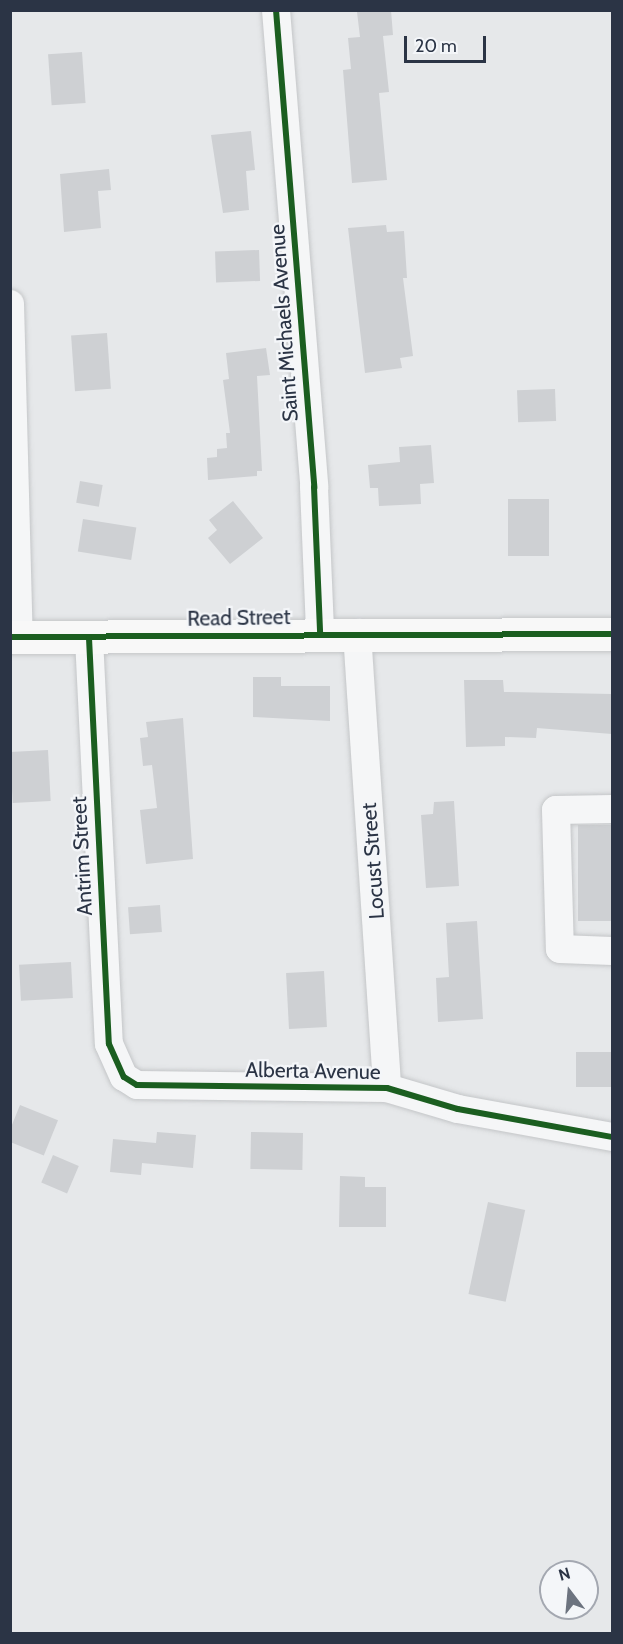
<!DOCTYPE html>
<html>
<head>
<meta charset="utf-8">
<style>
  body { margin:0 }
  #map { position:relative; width:623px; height:1644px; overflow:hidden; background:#e6e8ea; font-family:Cabin,sans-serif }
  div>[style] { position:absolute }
  .building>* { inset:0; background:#ced0d3; transform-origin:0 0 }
  .roads { filter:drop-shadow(0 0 2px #c4c6c8) drop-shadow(0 0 2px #c4c6c8) }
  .minor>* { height:28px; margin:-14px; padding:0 14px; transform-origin:14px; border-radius:14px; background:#f5f6f7 }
  .major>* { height:33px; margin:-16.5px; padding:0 16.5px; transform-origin:16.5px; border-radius:16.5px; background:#f8f8f8 }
  .cycleway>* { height:6px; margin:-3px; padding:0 3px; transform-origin:3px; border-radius:3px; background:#1b5e20 }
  span { translate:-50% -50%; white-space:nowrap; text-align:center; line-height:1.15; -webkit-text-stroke:4.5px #f4f6f9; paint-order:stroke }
  .street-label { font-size:21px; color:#2b3445 }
  .frame { position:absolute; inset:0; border:12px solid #2b3445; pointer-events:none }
  .north { position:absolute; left:539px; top:1560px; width:60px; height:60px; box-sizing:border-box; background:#f4f6f9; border:2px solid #a4a8b1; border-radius:50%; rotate:344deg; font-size:16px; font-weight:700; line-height:24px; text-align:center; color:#2b3445 }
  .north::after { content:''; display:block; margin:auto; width:21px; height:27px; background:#6c737f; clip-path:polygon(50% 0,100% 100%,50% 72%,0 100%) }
  .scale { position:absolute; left:404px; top:36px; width:82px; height:27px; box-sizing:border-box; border:3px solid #2b3445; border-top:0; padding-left:8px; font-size:18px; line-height:21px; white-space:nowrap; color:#2b3445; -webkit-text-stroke:4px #f4f6f9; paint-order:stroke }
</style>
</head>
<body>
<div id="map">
  <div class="building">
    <div style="clip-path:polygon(391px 10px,393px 35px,383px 36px,389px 92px,379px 93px,387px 180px,352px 183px,343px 70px,351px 69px,348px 38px,360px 37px,357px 12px)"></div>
    <div style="left:82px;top:52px;width:51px;height:34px;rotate:86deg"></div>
    <div style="clip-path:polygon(251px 131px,255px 170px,246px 171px,249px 210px,223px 213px,211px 135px)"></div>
    <div style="clip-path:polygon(109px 169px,111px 190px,98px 191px,101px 228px,64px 232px,60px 174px)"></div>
    <div style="clip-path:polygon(386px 225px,387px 232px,404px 231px,407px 278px,403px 278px,413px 356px,400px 358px,402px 368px,365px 373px,348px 228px)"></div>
    <div style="left:259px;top:250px;width:31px;height:44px;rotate:88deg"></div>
    <div style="left:107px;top:333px;width:56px;height:36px;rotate:86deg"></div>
    <div style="clip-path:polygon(266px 348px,270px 375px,257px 376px,262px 471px,257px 471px,257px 476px,208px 480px,207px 458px,217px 457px,217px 449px,227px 448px,226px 433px,230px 433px,223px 380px,229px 379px,226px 353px)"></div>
    <div style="left:555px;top:389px;width:32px;height:38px;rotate:88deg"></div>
    <div style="clip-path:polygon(431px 445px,434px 483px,420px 484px,421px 504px,379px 506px,378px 488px,370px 488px,368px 465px,400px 462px,399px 447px)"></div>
    <div style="left:80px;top:481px;width:23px;height:22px;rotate:10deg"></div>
    <div style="left:549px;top:499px;width:57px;height:41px;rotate:90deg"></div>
    <div style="clip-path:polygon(233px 501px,263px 538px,230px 564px,208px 538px,217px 530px,209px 520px)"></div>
    <div style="left:83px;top:519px;width:54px;height:33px;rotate:9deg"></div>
    <div style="clip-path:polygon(253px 677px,281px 677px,281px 686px,330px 686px,330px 721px,253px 717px)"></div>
    <div style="clip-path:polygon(464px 680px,503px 680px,504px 692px,612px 694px,612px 734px,537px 728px,536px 738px,505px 737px,505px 746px,466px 747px)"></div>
    <div style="clip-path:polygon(183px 718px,193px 859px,146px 864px,140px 810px,157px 808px,152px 765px,143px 766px,140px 738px,148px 737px,146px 722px)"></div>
    <div style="left:48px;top:750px;width:51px;height:38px;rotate:87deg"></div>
    <div style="clip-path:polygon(454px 801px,459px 886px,426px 888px,421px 815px,433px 814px,434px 802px)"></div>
    <div style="left:612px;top:825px;width:96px;height:34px;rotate:90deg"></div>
    <div style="left:160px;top:905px;width:27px;height:32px;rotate:86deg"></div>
    <div style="clip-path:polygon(477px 921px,483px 1019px,438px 1022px,436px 978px,449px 977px,446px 923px)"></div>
    <div style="left:71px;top:962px;width:36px;height:52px;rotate:87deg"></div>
    <div style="left:324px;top:971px;width:56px;height:38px;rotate:87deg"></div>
    <div style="left:576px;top:1052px;width:36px;height:35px"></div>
    <div style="left:20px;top:1105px;width:41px;height:38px;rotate:22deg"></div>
    <div style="clip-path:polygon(157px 1132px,196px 1135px,193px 1168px,142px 1163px,141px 1175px,110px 1172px,113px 1139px,156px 1143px)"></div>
    <div style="left:251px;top:1132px;width:52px;height:37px;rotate:1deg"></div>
    <div style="left:53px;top:1155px;width:28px;height:30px;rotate:23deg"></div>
    <div style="clip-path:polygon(340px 1176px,365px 1177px,365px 1187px,386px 1187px,386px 1227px,339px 1227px)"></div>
    <div style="left:488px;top:1202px;width:38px;height:94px;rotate:12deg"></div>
  </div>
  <div class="roads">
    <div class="minor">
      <div style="left:276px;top:10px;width:479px;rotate:85.4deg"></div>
      <div style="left:314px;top:487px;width:146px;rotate:87.6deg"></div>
      <div style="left:10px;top:304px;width:333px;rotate:88.5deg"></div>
      <div style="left:357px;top:633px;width:456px;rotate:86.2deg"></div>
      <div style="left:89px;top:638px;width:406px;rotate:87.2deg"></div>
      <div style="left:109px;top:1044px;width:36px;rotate:66deg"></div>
      <div style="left:124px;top:1077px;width:15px;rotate:32deg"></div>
      <div style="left:137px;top:1085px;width:250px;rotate:0.7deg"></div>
      <div style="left:387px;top:1088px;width:74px;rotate:16.5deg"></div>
      <div style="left:458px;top:1109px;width:157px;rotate:10.3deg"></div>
      <div style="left:612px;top:809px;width:56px;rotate:179deg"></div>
      <div style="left:556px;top:810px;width:139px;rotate:88.4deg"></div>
      <div style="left:560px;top:949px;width:52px;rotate:2.2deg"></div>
    </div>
    <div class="major">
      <div style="left:10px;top:637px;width:602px;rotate:-0.29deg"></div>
    </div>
  </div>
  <div class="cycleway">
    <div style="left:276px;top:10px;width:479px;rotate:85.4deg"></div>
    <div style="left:314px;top:487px;width:146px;rotate:87.6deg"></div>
    <div style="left:10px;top:637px;width:602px;rotate:-0.29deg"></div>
    <div style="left:89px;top:638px;width:406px;rotate:87.2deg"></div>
    <div style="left:109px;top:1044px;width:36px;rotate:66deg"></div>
    <div style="left:124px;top:1077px;width:15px;rotate:32deg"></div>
    <div style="left:137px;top:1085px;width:250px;rotate:0.7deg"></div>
    <div style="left:387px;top:1088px;width:74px;rotate:16.5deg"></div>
    <div style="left:458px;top:1109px;width:157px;rotate:10.3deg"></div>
  </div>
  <div class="street-label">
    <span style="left:284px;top:323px;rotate:-94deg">Saint Michaels Avenue</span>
    <span style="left:239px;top:618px;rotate:-1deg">Read Street</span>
    <span style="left:82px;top:856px;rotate:-93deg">Antrim Street</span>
    <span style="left:373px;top:861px;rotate:-94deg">Locust Street</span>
    <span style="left:313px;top:1071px;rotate:1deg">Alberta Avenue</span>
  </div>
  <div class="frame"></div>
  <div class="north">N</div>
  <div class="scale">20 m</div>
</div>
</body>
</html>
